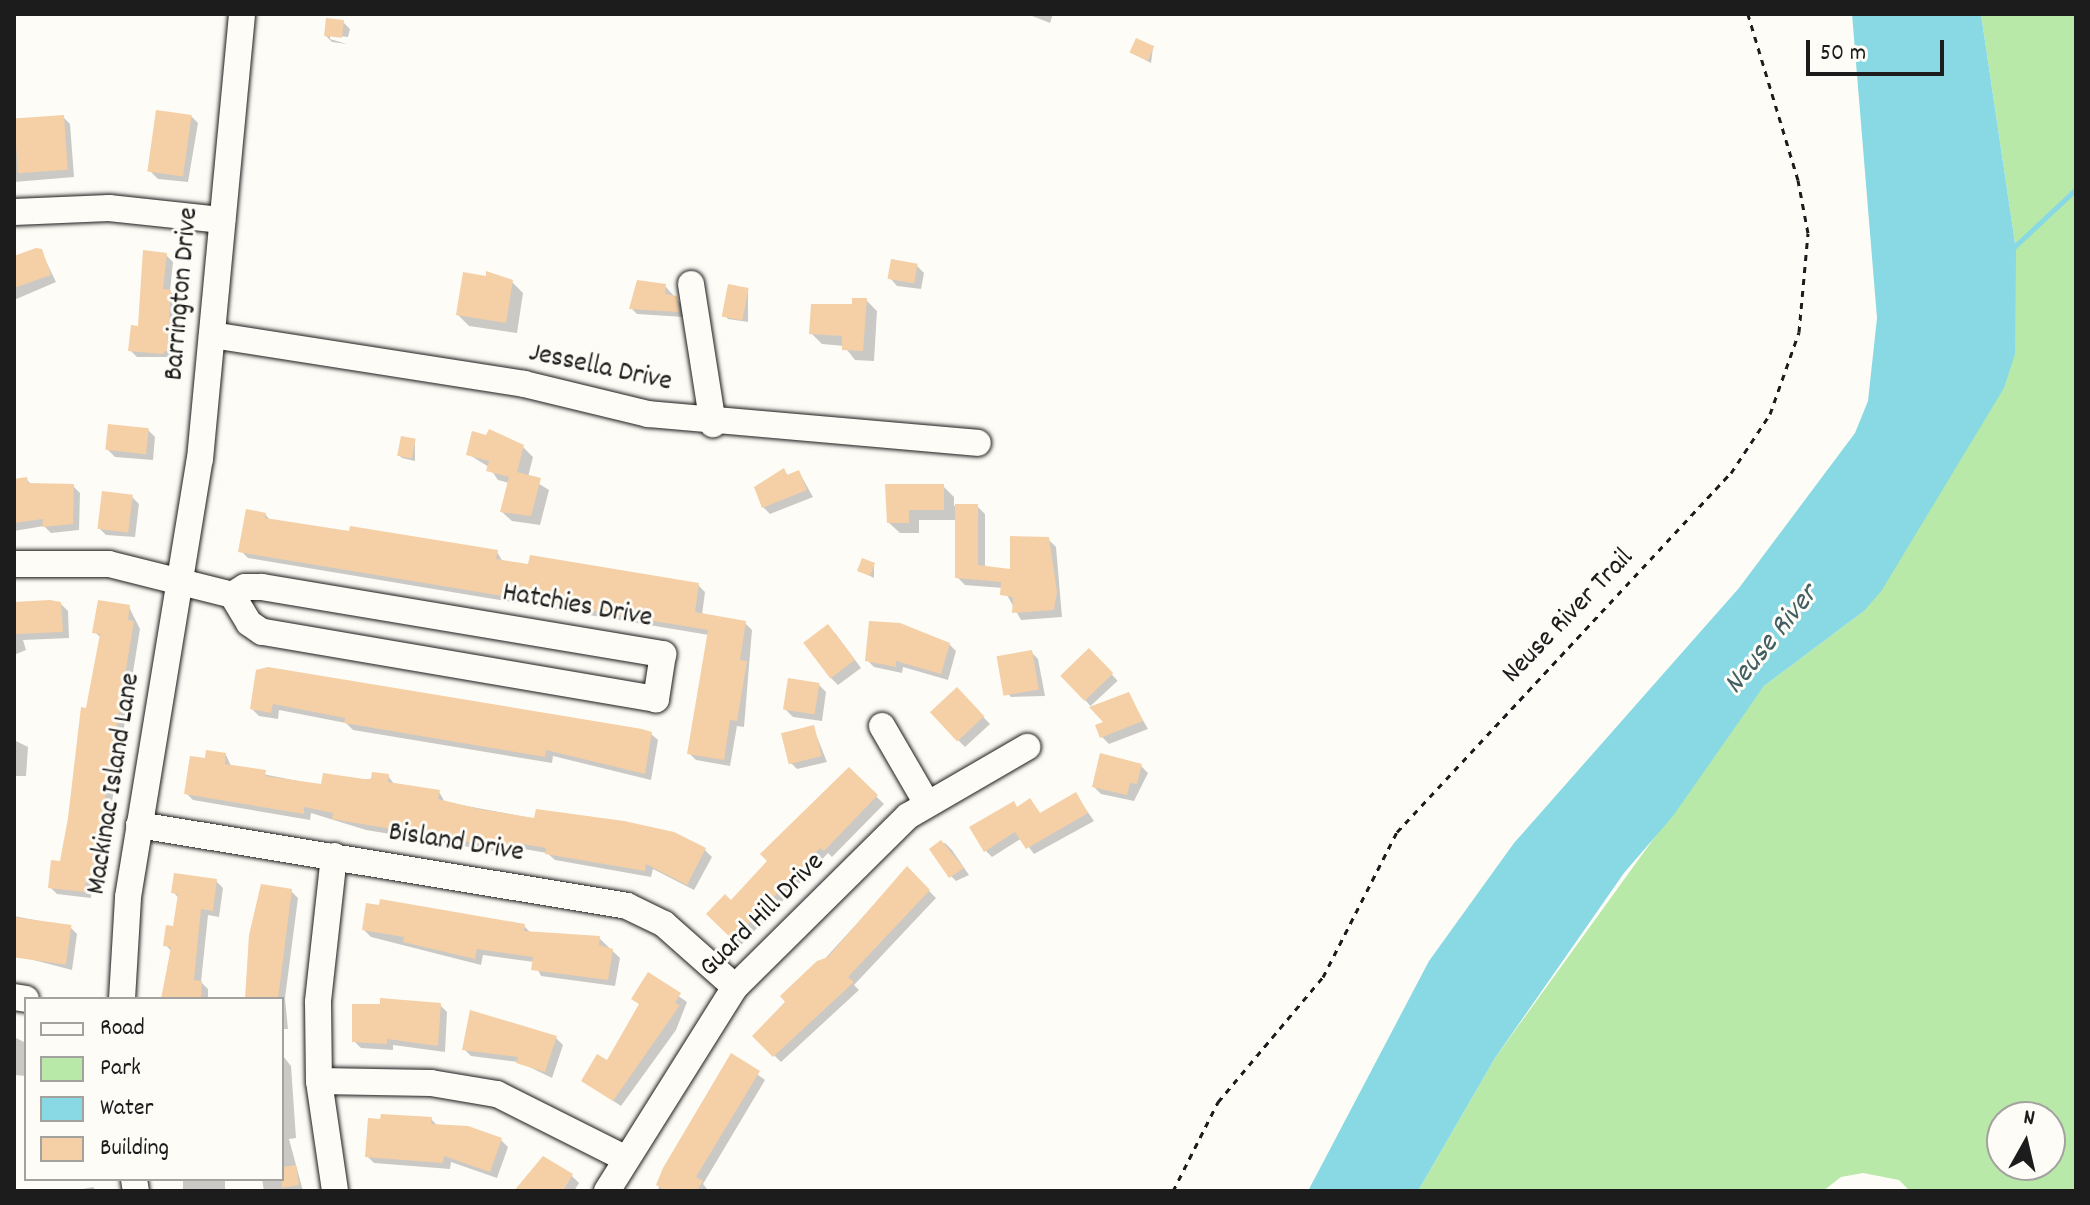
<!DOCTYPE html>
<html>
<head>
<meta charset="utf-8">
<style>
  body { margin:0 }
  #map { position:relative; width:2090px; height:1205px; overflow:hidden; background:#fdfcf7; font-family:Dekko,sans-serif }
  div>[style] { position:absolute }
  .green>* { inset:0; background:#b8e9a8 }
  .water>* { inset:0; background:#88d9e3 }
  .shadow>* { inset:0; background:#0003; transform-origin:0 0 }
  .stream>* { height:5px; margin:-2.5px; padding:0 2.5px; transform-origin:2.5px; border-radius:2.5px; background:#88d9e3 }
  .building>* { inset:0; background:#f5cfa5; transform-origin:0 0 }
  .path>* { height:3px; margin-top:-1.5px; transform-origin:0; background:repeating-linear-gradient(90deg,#1c1c1c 0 6px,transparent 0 12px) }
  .roads { filter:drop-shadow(0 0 2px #1c1c1c) drop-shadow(0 0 2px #1c1c1c) }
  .minor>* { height:26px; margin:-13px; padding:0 13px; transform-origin:13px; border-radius:13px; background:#fdfcf7 }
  span { translate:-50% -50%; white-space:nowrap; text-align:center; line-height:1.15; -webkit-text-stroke:6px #fdfcf7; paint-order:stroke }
  .street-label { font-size:28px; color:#1c1c1c }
  .water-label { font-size:30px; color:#425e62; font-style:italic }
  .frame { position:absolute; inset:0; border:16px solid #1c1c1c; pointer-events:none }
  .legend { position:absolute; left:24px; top:997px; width:260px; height:184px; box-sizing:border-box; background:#fdfcf7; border:2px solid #a3a29f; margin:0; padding:10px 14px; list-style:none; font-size:24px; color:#1c1c1c }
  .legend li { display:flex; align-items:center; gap:16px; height:40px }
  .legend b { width:40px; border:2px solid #a3a29f }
  .north { position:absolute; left:1986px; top:1101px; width:80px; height:80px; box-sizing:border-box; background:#fdfcf7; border:2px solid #a3a29f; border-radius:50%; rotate:8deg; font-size:22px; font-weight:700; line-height:32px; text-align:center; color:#1c1c1c }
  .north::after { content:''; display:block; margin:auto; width:28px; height:36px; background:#1c1c1c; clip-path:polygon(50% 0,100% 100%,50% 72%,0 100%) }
  .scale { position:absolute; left:1806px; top:40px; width:138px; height:36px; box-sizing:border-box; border:4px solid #1c1c1c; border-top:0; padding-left:10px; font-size:24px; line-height:28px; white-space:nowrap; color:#1c1c1c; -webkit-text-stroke:6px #fdfcf7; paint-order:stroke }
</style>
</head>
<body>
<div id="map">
  <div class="green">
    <div style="clip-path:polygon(evenodd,1981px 14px,2076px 14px,2076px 1191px,1910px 1191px,1899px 1180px,1863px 1173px,1841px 1177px,1823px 1191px,1418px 1191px,1495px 1058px,1764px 686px,1864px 611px,2016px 250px,1981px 14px,2002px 1117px,2050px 1117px,2050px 1165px,2002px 1165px,2002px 1117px)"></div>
  </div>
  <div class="water">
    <div style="clip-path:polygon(1852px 14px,1981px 14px,2016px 250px,2015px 354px,2004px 388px,1882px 590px,1864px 611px,1764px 686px,1673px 816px,1624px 873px,1495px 1058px,1418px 1191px,1308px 1191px,1429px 961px,1514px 843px,1739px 588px,1855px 433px,1868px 401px,1877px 318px)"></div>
  </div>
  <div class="shadow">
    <div style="clip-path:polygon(1027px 14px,1053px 14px,1050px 23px)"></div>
    <div style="clip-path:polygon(343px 22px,350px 29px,348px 37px,330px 35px,330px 39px,347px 44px,332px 42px,325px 35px)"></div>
    <div style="clip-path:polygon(1153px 48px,1151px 63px,1132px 53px)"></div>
    <div style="clip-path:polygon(191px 116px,198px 123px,188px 182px,158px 179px,151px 172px)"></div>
    <div style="clip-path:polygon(63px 117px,70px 124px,74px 177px,14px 182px,14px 122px)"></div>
    <div style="clip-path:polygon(41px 251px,56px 282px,14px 300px,14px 259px)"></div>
    <div style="clip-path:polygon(166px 255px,173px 262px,170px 291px,178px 299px,173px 357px,137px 357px,130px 350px)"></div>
    <div style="clip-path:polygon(917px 266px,924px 273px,921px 289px,897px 286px,890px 278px)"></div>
    <div style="clip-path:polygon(512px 282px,523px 293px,517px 333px,469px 326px,458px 315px)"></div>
    <div style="clip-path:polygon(665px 286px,682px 305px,684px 317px,637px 314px,631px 308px)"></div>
    <div style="clip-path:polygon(748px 290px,748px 322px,728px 319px,725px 316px)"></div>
    <div style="clip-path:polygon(866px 300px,877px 311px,874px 361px,855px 360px,844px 346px,822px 344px,811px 333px)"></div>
    <div style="clip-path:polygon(148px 430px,155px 437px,153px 460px,115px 457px,108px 450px)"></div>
    <div style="clip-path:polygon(415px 441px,415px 461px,402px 458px,399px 455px)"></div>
    <div style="clip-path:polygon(523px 447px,533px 457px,528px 477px,549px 490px,540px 525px,512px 521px,502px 512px,509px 483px,498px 480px,489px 467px,468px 454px)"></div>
    <div style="clip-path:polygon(784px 471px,789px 476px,799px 472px,813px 497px,770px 514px,763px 507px)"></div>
    <div style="clip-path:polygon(27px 480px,32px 485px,73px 486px,80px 493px,79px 530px,51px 533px,44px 526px,14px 531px,14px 481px)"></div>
    <div style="clip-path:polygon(943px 486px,954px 497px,954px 506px,977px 506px,985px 514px,985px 568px,1012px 571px,1048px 539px,1056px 547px,1062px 617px,1021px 620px,1003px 588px,965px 585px,957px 577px,957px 520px,919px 520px,919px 533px,900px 533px,888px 522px)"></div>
    <div style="clip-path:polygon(132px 497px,139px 504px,135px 537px,106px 535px,99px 528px)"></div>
    <div style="clip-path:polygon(265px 514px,271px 521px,497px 552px,503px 562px,698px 585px,705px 592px,702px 615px,745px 623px,752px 630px,744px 727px,737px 726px,730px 766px,696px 760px,689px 753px,709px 635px,248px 558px,241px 551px)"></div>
    <div style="clip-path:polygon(874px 564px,874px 578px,860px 571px)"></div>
    <div style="clip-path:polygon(61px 604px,68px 611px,69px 638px,23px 640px,26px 650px,14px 655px,14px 606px)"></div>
    <div style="clip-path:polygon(129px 607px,140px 629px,98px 888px,92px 888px,91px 898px,57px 894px,50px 887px,62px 863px,101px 638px,95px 632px)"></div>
    <div style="clip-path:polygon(835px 633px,861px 668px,838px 685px,831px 678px)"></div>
    <div style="clip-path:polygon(949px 644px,956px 651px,948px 680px,903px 667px,902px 673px,874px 667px,867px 660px)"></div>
    <div style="left:1089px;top:650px;width:42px;height:37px;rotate:47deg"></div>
    <div style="clip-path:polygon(1031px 652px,1038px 659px,1045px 696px,1011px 697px,1004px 690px)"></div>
    <div style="clip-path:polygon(259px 670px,651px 734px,658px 740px,651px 780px,553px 756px,552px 763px,353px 730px,346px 723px,279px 710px,278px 719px,259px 716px,252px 709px)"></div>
    <div style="clip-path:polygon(819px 685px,826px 692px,822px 721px,793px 717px,786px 710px)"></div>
    <div style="clip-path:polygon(957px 690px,990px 724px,965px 747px,958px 740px)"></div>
    <div style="clip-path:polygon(1128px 694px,1148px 729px,1109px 744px,1102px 737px,1106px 723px)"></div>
    <div style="clip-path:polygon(813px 727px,827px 762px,797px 769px,790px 762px)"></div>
    <div style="clip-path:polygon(14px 740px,28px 747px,26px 776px,14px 776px)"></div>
    <div style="clip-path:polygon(226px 755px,232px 768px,323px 786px,388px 776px,395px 785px,439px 792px,445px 802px,705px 850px,712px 857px,694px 890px,653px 869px,651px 877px,555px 860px,547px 853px,524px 849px,523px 856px,366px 830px,311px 813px,310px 820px,193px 800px,186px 793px,206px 760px)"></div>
    <div style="clip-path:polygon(1141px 766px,1148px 773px,1134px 801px,1101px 794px,1094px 787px)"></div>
    <div style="clip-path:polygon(849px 770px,884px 804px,832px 857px,828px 853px,741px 945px,709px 914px,731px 903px)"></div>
    <div style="clip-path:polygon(1076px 795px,1094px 821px,1034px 854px,1022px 838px,992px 857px,985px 850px,1030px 801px,1041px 815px)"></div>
    <div style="clip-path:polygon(945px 843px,952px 850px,969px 875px,956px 881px,949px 874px,932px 849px)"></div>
    <div style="clip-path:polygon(907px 869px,936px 898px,854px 985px,859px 990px,781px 1062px,754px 1036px)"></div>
    <div style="clip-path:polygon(216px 881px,223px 888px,219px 917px,208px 915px,201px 982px,208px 989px,208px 999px,164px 999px,172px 952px,166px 945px,175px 929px,179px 898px,173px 892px)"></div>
    <div style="clip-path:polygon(291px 891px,298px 898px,285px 998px,288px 1029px,282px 1029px,282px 999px,248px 999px)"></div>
    <div style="clip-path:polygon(14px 916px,70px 927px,77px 934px,72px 970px,14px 955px)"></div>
    <div style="clip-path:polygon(524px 926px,531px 933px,599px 938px,620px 958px,615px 986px,541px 976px,534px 962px,483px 955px,481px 965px,371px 937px,364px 930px)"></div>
    <div style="clip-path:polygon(648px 975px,687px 1002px,676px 1030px,621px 1106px,583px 1081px,607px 1063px,641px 1006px,634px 999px)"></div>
    <div style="clip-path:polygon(440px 1005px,447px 1012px,445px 1052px,393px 1045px,393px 1050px,361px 1048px,354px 1041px)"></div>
    <div style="clip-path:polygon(471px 1013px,556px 1038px,563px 1045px,552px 1078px,519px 1062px,471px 1056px,464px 1049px)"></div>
    <div style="clip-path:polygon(14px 1037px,26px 1043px,26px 1076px,14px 1075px)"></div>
    <div style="clip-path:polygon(283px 1056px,291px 1066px,296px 1138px,289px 1139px,303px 1191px,264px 1191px,262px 1179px,282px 1179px)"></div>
    <div style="clip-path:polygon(732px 1056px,765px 1080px,703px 1184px,708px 1190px,657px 1191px)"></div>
    <div style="clip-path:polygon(431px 1119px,438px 1126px,501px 1140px,508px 1147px,497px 1178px,451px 1162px,450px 1169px,374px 1163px,367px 1156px)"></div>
    <div style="clip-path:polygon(528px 1174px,572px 1176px,579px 1183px,574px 1191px,517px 1191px)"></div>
    <div style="left:183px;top:1179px;width:42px;height:12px"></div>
    <div style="clip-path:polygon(93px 1187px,97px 1191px,72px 1191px)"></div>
  </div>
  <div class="stream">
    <div style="left:2013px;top:248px;width:86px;rotate:-43.1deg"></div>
  </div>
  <div class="building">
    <div style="left:326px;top:18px;width:18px;height:18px;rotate:6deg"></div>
    <div style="left:1136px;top:38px;width:20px;height:16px;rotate:24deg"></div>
    <div style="left:156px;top:110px;width:36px;height:62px;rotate:8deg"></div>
    <div style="left:64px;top:115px;width:55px;height:50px;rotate:86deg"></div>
    <div style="clip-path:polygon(36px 248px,42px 249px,51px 275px,14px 288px,14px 256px)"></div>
    <div style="clip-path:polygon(143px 250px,167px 253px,163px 289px,171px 290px,167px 350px,162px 354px,128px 351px,131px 325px,138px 326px)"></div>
    <div style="left:891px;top:259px;width:27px;height:20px;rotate:10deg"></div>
    <div style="clip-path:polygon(486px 271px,513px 280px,506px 323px,456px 315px,463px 272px,486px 276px)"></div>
    <div style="clip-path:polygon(637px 280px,666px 284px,665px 294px,677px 296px,679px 312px,629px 309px)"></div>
    <div style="left:728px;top:284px;width:21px;height:33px;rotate:11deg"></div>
    <div style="clip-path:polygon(852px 298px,867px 298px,863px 351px,842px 350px,842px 336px,809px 334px,811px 304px,852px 304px)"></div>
    <div style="left:108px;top:424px;width:41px;height:26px;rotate:6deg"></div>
    <div style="clip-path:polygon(489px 429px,524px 445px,517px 472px,541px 478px,531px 516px,500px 512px,509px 477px,486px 471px,489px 461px,466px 455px,472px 431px,486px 435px)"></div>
    <div style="left:401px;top:436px;width:15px;height:20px;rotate:11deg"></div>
    <div style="clip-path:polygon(784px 468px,787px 475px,799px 470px,807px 490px,762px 508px,754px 487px)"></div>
    <div style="clip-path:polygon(27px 477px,28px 483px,74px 484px,73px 524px,42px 527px,43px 519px,14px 523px,14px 479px)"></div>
    <div style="clip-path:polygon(885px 484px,944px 484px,944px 510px,909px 510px,909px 523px,887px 523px)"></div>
    <div style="left:102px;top:491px;width:31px;height:38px;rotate:7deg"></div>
    <div style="clip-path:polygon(955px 504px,978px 504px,978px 565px,1010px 569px,1010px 536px,1049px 537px,1057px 592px,1054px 610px,1012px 613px,1013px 597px,1000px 595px,1001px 582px,955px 578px)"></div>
    <div style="clip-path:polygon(246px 509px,266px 513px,265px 518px,349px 531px,350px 526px,498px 550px,496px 559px,528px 564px,530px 555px,699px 583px,695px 612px,746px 621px,740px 660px,747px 661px,737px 721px,730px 720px,724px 760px,687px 754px,708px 630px,238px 552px)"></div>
    <div style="left:862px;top:558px;width:14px;height:14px;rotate:21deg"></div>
    <div style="clip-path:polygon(50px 600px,61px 602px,63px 632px,14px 634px,14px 602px)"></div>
    <div style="clip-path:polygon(98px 600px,130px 605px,128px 620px,134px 621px,91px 882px,86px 882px,85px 892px,48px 888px,51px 860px,60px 861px,68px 818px,81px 707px,86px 708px,100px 634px,92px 633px)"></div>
    <div style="clip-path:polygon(869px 621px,900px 623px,950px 643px,941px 674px,896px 661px,896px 667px,865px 661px)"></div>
    <div style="left:828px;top:624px;width:45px;height:31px;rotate:53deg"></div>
    <div style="left:1089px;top:648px;width:35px;height:40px;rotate:46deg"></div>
    <div style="left:1032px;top:650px;width:40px;height:36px;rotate:80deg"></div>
    <div style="clip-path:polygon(268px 667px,642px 729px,652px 732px,645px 774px,546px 750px,545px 757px,344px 723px,345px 718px,273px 704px,271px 713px,250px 709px,256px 670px)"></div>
    <div style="left:788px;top:678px;width:32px;height:32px;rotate:9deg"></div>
    <div style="left:957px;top:687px;width:40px;height:37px;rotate:47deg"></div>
    <div style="clip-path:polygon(1129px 692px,1143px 721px,1100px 738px,1095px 725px,1103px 722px,1089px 707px)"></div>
    <div style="left:814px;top:725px;width:32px;height:34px;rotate:76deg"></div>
    <div style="clip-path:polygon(206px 750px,226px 753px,225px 764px,266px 770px,265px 776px,321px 784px,323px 773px,364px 779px,371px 779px,372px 772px,389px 774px,388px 782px,440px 790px,438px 799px,479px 809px,534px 818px,536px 809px,624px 821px,674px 832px,706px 848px,687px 885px,646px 864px,645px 871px,545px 854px,546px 848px,517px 843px,516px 850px,332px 819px,333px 813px,304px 807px,304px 814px,184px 794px,190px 756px,205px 758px)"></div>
    <div style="clip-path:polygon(1100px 753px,1142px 764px,1137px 784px,1130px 783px,1127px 795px,1092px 787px)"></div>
    <div style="clip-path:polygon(849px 767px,878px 795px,824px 851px,820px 848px,733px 940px,706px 914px,725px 894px,731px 900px,767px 861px,760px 854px)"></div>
    <div style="clip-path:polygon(1076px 792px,1088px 813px,1026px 849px,1015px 832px,984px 852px,969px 827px,1014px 801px,1017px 807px,1030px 798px,1040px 813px)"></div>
    <div style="clip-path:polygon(941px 840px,964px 868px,949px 878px,929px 849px)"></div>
    <div style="clip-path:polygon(907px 866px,930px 890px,848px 977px,854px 982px,773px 1057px,752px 1036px,785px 1002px,780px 996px,817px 961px,828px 957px)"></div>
    <div style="clip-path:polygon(174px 873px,217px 879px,213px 911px,201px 909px,194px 980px,202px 981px,201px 999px,161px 999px,171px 947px,163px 946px,166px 925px,173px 926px,178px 894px,171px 893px)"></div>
    <div style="clip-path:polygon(261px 884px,292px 889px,278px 999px,245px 999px,249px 935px)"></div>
    <div style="clip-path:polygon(380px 899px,525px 924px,524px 931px,600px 936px,599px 945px,613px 949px,608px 980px,531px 970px,533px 957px,477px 949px,475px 959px,403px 942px,404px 937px,362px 930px,366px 903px,379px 905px)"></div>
    <div style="left:14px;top:917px;width:58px;height:40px;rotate:8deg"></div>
    <div style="clip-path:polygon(648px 972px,681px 993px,675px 1003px,680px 1005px,613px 1101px,581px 1081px,597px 1054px,607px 1060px,639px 1004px,631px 999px)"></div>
    <div style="clip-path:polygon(380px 998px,441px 1003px,438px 1046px,387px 1039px,387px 1044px,352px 1042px,352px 1004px,380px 1004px)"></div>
    <div style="clip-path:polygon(470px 1010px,557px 1036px,545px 1072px,516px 1063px,518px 1057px,462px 1050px)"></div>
    <div style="clip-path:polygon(731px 1053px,760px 1071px,696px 1177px,703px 1181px,697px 1191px,666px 1191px,656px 1185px,663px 1168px)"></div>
    <div style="clip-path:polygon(381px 1114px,432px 1117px,431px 1124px,468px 1126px,502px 1138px,490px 1172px,444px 1156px,443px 1163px,365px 1157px,368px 1118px,380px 1119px)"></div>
    <div style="clip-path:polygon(543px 1156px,573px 1174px,563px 1191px,514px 1191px)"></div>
    <div style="clip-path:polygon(296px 1165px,299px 1185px,282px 1188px,282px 1167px)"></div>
  </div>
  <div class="path">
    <div style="left:1173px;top:1191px;width:100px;rotate:-63.2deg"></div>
    <div style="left:1218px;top:1102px;width:163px;rotate:-50deg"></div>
    <div style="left:1323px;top:977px;width:163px;rotate:-63deg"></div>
    <div style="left:1397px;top:832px;width:490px;rotate:-47.1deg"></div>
    <div style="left:1731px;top:473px;width:71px;rotate:-56.5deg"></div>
    <div style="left:1770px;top:414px;width:87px;rotate:-70.5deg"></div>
    <div style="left:1799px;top:332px;width:99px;rotate:-84.8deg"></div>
    <div style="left:1808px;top:233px;width:54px;rotate:-100.7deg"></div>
    <div style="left:1798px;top:180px;width:173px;rotate:-106.8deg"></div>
  </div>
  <div class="roads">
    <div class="minor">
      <div style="left:14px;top:212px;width:95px;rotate:-2.4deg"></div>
      <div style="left:109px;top:208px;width:114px;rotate:6.1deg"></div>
      <div style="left:691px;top:284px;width:142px;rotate:81.1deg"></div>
      <div style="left:212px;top:335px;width:316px;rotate:8.9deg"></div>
      <div style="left:524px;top:384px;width:128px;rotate:13.6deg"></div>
      <div style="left:648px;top:414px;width:331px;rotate:5deg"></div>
      <div style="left:14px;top:564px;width:95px"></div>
      <div style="left:109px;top:564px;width:127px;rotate:14.1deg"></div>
      <div style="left:232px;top:595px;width:15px;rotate:-32deg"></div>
      <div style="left:245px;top:587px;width:17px"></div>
      <div style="left:262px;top:587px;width:407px;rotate:9.5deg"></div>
      <div style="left:663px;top:654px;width:46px;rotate:98.8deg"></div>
      <div style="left:656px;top:699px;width:400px;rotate:-170.3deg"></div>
      <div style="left:262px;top:632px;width:16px;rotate:-145deg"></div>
      <div style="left:249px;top:623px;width:33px;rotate:-121deg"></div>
      <div style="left:882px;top:726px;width:88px;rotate:59.9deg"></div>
      <div style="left:139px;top:825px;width:495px;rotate:9.4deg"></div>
      <div style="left:627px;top:906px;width:41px;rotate:25.9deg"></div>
      <div style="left:664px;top:924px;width:95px;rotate:41.6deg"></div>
      <div style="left:334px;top:856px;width:147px;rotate:96.3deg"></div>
      <div style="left:318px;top:1002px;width:79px;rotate:89.3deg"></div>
      <div style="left:319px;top:1081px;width:111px;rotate:81.7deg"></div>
      <div style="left:14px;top:997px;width:12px;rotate:9deg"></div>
      <div style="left:122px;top:999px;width:102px;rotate:-86.6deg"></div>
      <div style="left:128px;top:897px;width:444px;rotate:-80.7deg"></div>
      <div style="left:200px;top:459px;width:447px;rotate:-84.6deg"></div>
      <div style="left:319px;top:1081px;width:112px;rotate:1deg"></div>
      <div style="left:431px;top:1083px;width:67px;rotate:9.5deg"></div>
      <div style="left:497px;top:1094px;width:144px;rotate:26.7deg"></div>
      <div style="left:134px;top:1179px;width:12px;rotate:81deg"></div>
      <div style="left:607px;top:1191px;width:241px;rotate:-57.9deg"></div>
      <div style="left:735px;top:987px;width:243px;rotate:-44.7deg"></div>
      <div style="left:908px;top:816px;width:138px;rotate:-30.1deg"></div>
    </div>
  </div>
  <div class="street-label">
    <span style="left:183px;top:294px;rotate:-85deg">Barrington Drive</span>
    <span style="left:600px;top:369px;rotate:12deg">Jessella Drive</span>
    <span style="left:577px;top:607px;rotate:10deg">Hatchies Drive</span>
    <span style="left:1569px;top:617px;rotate:-46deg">Neuse River Trail</span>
    <span style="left:115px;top:784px;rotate:-81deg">Mackinac Island Lane</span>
    <span style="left:456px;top:844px;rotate:9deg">Bisland Drive</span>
    <span style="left:763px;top:916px;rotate:-45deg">Guard Hill Drive</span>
  </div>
  <div class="water-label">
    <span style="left:1773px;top:641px;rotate:-51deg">Neuse River</span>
  </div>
  <div class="frame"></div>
  <ul class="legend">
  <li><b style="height:10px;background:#fdfcf7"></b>Road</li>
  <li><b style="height:22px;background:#b8e9a8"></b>Park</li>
  <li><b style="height:22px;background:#88d9e3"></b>Water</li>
  <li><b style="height:22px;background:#f5cfa5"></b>Building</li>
  </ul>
  <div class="north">N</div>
  <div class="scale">50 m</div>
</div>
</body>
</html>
